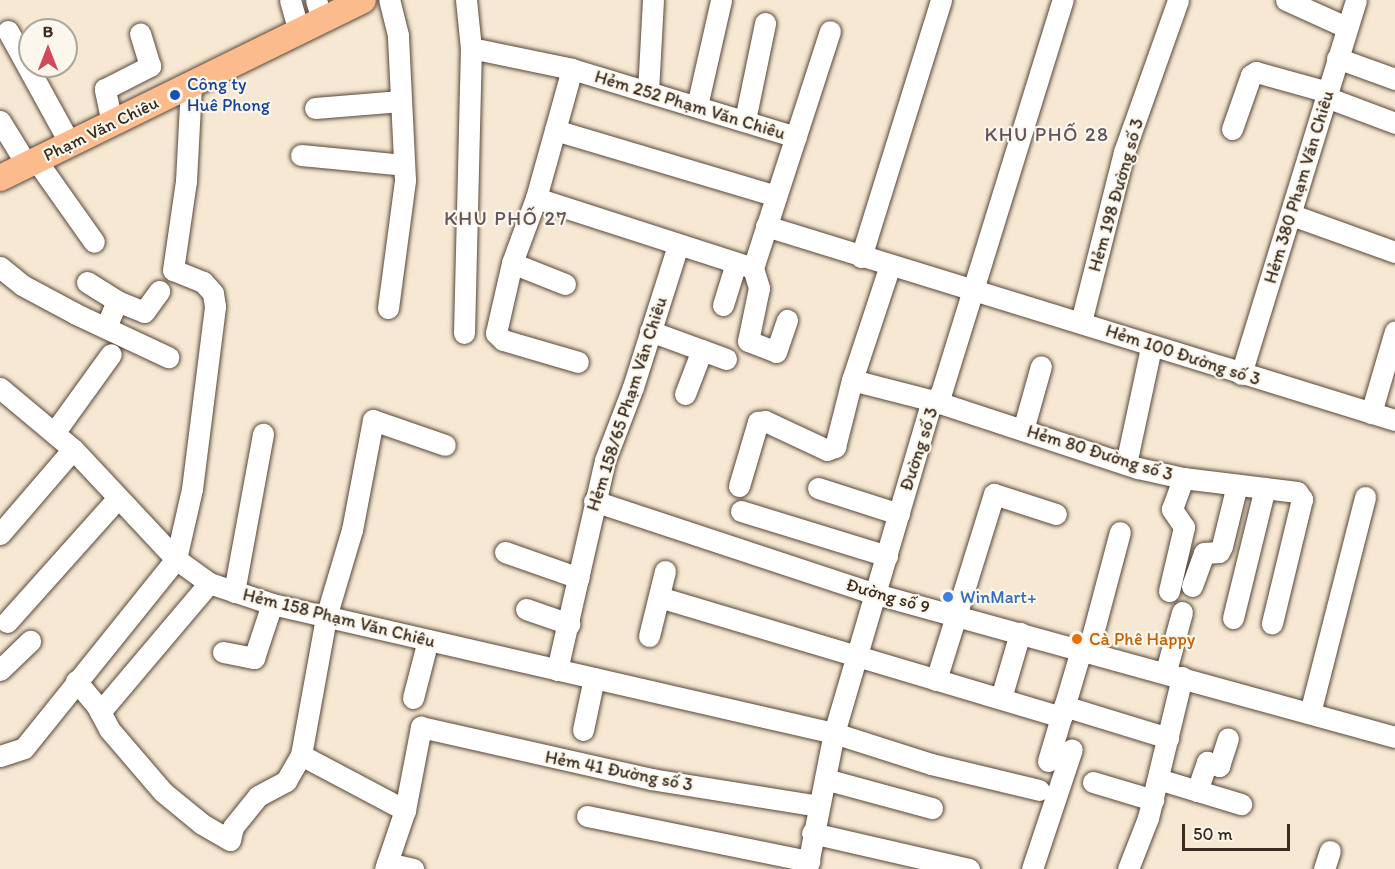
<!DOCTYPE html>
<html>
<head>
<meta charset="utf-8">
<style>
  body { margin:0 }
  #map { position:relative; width:1395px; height:869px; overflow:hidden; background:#f6e8d2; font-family:Itim,sans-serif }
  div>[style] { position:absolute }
  .roads { filter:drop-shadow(0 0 2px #574639) drop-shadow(0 0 2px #574639) }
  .minor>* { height:21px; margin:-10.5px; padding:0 10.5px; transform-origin:10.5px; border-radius:10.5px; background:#fff }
  .major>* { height:26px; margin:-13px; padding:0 13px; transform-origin:13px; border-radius:13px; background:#fbbb8c }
  .dots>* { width:16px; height:16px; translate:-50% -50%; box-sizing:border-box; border:3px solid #fbf7ec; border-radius:50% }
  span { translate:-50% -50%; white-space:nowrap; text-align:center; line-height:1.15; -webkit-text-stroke:4.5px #fbf7ec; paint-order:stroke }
  .transit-label { font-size:18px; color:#164399 }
  .left { translate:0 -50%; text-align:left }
  .street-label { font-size:18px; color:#3b2a1e }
  .shop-label { font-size:18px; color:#366cbe }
  .food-label { font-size:18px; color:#c56008 }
  .neighbourhood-label { font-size:20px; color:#66545b; letter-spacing:1.5px }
  .north { position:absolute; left:18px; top:18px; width:60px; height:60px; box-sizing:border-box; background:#fbf7ec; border:2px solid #aea59a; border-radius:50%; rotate:0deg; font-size:16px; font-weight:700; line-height:24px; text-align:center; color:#3b2a1e }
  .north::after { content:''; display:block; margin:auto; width:21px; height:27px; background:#d1495b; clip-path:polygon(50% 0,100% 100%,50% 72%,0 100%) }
  .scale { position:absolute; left:1182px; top:824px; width:108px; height:27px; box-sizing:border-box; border:3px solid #3b2a1e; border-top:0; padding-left:8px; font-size:18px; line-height:21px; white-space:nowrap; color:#3b2a1e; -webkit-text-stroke:4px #fbf7ec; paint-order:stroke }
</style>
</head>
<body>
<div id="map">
  <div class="roads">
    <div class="minor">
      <div style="left:290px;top:0;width:32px;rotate:74deg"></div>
      <div style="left:316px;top:0;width:21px;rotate:73deg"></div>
      <div style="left:466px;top:0;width:48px;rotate:84.1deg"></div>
      <div style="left:471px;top:48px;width:103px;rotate:11.7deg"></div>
      <div style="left:572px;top:69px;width:234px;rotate:16.9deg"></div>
      <div style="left:1286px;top:0;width:66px;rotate:24.2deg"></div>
      <div style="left:8px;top:31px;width:129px;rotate:61.2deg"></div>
      <div style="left:1337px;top:58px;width:62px;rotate:19.9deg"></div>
      <div style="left:572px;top:69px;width:134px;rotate:105.6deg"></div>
      <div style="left:536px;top:198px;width:69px;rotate:110.3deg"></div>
      <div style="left:512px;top:263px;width:72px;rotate:102.9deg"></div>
      <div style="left:496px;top:333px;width:10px;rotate:45deg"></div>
      <div style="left:503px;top:340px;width:78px;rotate:16.3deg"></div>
      <div style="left:648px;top:92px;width:92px;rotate:-86.9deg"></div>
      <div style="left:1326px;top:97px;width:74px;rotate:20.6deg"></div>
      <div style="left:697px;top:106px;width:109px;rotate:-77.2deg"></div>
      <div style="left:315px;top:108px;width:86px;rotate:-4.7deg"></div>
      <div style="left:745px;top:120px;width:99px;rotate:-78.3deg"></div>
      <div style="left:0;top:121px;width:52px;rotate:58.5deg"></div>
      <div style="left:112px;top:123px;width:35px;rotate:-102deg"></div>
      <div style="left:105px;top:89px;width:51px;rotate:-27.1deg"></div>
      <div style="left:150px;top:66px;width:34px;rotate:-107deg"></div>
      <div style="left:1232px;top:129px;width:57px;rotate:-70.6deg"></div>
      <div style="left:1251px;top:75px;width:6px;rotate:-31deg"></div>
      <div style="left:1256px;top:72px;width:75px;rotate:15.5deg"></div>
      <div style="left:555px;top:130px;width:231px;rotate:16.6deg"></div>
      <div style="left:301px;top:155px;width:103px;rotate:5.5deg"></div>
      <div style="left:36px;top:160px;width:100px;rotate:54.7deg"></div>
      <div style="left:536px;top:198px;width:228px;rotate:17.9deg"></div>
      <div style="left:753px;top:268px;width:249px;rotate:-72deg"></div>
      <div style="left:1292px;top:215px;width:109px;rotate:19.8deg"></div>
      <div style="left:766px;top:226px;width:658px;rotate:17.14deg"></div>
      <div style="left:861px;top:257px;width:269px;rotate:-72.7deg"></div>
      <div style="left:512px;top:263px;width:57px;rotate:21.6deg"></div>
      <div style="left:0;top:267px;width:28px;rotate:39deg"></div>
      <div style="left:22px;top:285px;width:61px;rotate:28.2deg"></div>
      <div style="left:76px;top:314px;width:102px;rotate:25.1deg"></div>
      <div style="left:753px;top:268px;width:21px;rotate:73deg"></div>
      <div style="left:759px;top:288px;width:54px;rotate:101.7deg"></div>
      <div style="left:748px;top:341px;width:30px;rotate:21deg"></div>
      <div style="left:776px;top:352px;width:34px;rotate:-71deg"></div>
      <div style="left:87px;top:282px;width:36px;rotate:32deg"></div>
      <div style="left:117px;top:301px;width:28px;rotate:113deg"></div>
      <div style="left:117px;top:301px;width:29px;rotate:22deg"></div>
      <div style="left:144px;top:312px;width:26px;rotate:-54deg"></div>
      <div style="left:723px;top:305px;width:44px;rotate:-72.8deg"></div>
      <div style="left:388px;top:308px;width:129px;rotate:-82.4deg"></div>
      <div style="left:405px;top:180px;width:145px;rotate:-92.8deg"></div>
      <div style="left:398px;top:35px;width:36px;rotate:-104deg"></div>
      <div style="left:1081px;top:322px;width:175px;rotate:-75.8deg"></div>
      <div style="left:1124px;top:152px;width:161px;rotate:-70.4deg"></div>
      <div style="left:650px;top:331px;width:81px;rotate:20.2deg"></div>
      <div style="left:464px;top:333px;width:285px;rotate:-88.6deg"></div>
      <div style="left:1241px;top:374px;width:391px;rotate:-72.9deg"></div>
      <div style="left:852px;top:380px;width:121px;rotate:-71.7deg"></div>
      <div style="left:0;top:388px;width:95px;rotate:39.9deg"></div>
      <div style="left:73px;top:449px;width:151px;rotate:46.9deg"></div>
      <div style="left:176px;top:559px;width:41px;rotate:36deg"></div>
      <div style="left:209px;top:583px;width:66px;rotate:18.4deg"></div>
      <div style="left:272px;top:604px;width:577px;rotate:12.93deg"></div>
      <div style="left:834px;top:733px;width:102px;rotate:17.7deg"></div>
      <div style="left:931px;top:764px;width:111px;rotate:13.5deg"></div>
      <div style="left:685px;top:394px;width:47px;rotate:-68.9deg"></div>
      <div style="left:1371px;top:413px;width:85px;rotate:-73.7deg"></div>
      <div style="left:1023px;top:430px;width:66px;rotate:-74.3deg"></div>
      <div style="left:54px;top:433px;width:97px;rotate:-54.2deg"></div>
      <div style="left:1126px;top:464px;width:120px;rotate:-77.9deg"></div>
      <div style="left:739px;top:486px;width:67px;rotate:-73.5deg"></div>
      <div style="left:758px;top:422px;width:7px;rotate:-8deg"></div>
      <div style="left:765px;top:421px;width:68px;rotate:25.1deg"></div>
      <div style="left:827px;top:450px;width:9px;rotate:-21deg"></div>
      <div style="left:835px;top:447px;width:69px;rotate:-75.8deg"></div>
      <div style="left:852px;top:380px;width:85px;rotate:14.4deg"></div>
      <div style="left:934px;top:401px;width:215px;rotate:18.2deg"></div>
      <div style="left:1138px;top:468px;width:46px;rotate:12.5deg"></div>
      <div style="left:1183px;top:478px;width:115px;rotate:7deg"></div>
      <div style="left:1297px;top:492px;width:9px;rotate:54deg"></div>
      <div style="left:1302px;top:499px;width:128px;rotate:103.6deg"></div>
      <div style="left:818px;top:488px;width:85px;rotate:17.8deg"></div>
      <div style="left:594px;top:501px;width:297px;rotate:18.3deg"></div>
      <div style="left:876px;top:594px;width:538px;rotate:15.4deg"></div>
      <div style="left:741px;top:511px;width:153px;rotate:17.1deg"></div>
      <div style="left:0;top:534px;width:112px;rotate:-49.3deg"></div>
      <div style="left:505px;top:552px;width:78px;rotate:19.4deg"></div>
      <div style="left:1192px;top:586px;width:35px;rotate:-70deg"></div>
      <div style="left:1204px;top:553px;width:15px;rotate:-4deg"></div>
      <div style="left:1219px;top:552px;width:7px;rotate:-63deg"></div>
      <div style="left:1222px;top:546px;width:63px;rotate:-76.2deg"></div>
      <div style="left:1169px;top:591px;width:66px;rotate:-76.8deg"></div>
      <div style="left:1184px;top:527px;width:22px;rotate:-124deg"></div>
      <div style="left:1172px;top:509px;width:33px;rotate:-70deg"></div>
      <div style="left:234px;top:592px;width:161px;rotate:-79.6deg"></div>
      <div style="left:659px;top:597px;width:420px;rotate:16.6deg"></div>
      <div style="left:526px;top:609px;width:46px;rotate:19.2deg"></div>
      <div style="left:1233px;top:618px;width:134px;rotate:-76.2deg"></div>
      <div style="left:7px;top:622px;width:166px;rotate:-48.2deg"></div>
      <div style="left:649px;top:636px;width:67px;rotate:-76.2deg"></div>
      <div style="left:223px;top:652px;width:32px;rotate:11deg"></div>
      <div style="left:254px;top:658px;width:57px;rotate:-71.6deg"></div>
      <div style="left:1088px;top:652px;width:124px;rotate:-75.1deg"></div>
      <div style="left:0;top:670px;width:42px;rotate:-44deg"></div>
      <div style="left:557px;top:670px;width:215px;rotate:-77.1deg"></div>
      <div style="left:605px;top:460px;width:78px;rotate:-69deg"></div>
      <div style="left:633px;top:387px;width:149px;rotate:-72.4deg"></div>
      <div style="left:1166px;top:671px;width:61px;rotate:-74.8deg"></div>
      <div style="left:936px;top:680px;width:195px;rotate:-72.7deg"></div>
      <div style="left:994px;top:494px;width:65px;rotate:17.9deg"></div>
      <div style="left:76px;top:681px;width:33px;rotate:50deg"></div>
      <div style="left:97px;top:706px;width:26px;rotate:62deg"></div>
      <div style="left:109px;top:729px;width:83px;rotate:49.4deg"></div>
      <div style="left:163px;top:792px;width:50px;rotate:39.4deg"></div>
      <div style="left:202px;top:824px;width:32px;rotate:30deg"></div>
      <div style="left:230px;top:840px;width:13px;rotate:-77deg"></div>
      <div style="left:233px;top:827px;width:40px;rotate:-51deg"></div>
      <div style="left:258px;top:796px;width:32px;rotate:-28deg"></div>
      <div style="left:286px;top:781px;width:30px;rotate:-60deg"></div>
      <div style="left:301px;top:755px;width:140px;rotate:-79.7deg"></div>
      <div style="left:326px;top:617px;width:91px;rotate:-73.4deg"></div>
      <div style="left:352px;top:530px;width:112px;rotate:-79.2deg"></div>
      <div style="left:373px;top:420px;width:76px;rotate:19.1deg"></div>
      <div style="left:413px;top:698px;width:60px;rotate:-75.5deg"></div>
      <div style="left:1001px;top:698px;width:68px;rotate:-73.7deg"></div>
      <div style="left:1064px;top:706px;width:109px;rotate:17.1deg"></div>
      <div style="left:100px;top:712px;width:169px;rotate:-49.8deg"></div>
      <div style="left:1310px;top:713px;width:223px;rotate:-75.7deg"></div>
      <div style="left:583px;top:730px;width:53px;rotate:-78.1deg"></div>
      <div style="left:301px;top:755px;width:118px;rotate:27.9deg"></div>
      <div style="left:0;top:756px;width:25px;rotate:-18deg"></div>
      <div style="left:24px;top:748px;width:243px;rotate:-51.2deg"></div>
      <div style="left:176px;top:559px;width:72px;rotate:-77.1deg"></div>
      <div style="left:192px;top:489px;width:184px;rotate:-82.8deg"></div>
      <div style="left:215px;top:306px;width:13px;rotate:-99deg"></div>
      <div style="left:213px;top:293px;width:15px;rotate:-132deg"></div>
      <div style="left:203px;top:282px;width:32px;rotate:-158deg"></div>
      <div style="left:173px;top:270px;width:90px;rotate:-81.7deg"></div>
      <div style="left:186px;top:181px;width:97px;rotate:-87deg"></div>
      <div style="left:1048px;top:761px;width:116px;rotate:-73.4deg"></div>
      <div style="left:825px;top:779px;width:111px;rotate:15.2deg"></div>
      <div style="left:1158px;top:779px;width:87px;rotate:16.8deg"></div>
      <div style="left:1093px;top:782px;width:63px;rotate:16.7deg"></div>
      <div style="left:1197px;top:791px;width:31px;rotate:-71deg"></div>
      <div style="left:1207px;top:762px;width:13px;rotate:18deg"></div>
      <div style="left:1219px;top:766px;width:29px;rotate:-72deg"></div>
      <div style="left:587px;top:816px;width:227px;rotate:11.5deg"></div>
      <div style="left:812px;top:833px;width:161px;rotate:12.9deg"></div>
      <div style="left:387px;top:863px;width:27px;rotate:13deg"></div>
      <div style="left:385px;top:869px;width:62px;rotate:-71.3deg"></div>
      <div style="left:405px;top:810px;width:85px;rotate:-79.1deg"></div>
      <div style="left:421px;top:727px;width:236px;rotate:12.7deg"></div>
      <div style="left:651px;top:779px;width:170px;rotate:9.1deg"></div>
      <div style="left:807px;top:869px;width:139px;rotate:-78.8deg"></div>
      <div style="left:834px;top:733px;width:341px;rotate:-73.6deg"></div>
      <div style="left:930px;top:406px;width:17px;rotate:-50deg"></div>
      <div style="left:941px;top:393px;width:412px;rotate:-72.8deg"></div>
      <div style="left:1032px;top:869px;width:126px;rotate:-71.6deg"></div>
      <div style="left:1128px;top:869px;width:55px;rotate:-68.6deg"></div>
      <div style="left:1148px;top:818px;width:145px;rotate:-76.4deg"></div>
      <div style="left:1324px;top:869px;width:19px;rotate:-72deg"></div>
    </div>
    <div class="major">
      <div style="left:0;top:178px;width:404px;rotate:-26.1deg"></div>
    </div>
  </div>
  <div class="dots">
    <div style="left:175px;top:95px;background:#1a4fb4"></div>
    <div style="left:948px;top:597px;background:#3f7fe0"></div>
    <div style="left:1077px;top:639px;background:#e8710a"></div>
  </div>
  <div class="transit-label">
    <span class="left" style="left:187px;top:95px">Công ty<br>Huê Phong</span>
  </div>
  <div class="street-label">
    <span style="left:690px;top:105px;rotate:17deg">Hẻm 252 Phạm Văn Chiêu</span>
    <span style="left:101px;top:129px;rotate:-26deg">Phạm Văn Chiêu</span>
    <span style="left:1299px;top:187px;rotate:-73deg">Hẻm 380 Phạm Văn Chiêu</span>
    <span style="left:1116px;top:195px;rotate:-74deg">Hẻm 198 Đường số 3</span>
    <span style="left:1183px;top:355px;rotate:18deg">Hẻm 100 Đường số 3</span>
    <span style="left:627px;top:404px;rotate:-72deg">Hẻm 158/65 Phạm Văn Chiêu</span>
    <span style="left:919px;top:449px;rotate:-72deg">Đường số 3</span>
    <span style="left:1100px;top:453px;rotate:17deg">Hẻm 80 Đường số 3</span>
    <span style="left:888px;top:596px;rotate:16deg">Đường số 9</span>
    <span style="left:339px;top:618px;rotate:14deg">Hẻm 158 Phạm Văn Chiêu</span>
    <span style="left:619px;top:771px;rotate:11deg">Hẻm 41 Đường số 3</span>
  </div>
  <div class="shop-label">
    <span class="left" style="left:960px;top:597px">WinMart+</span>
  </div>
  <div class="food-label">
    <span class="left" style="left:1089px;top:639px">Cà Phê Happy</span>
  </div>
  <div class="neighbourhood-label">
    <span style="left:1047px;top:134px">KHU PHỐ 28</span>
    <span style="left:506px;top:218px">KHU PHỐ 27</span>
  </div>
  <div class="north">B</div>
  <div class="scale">50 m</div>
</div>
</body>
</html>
